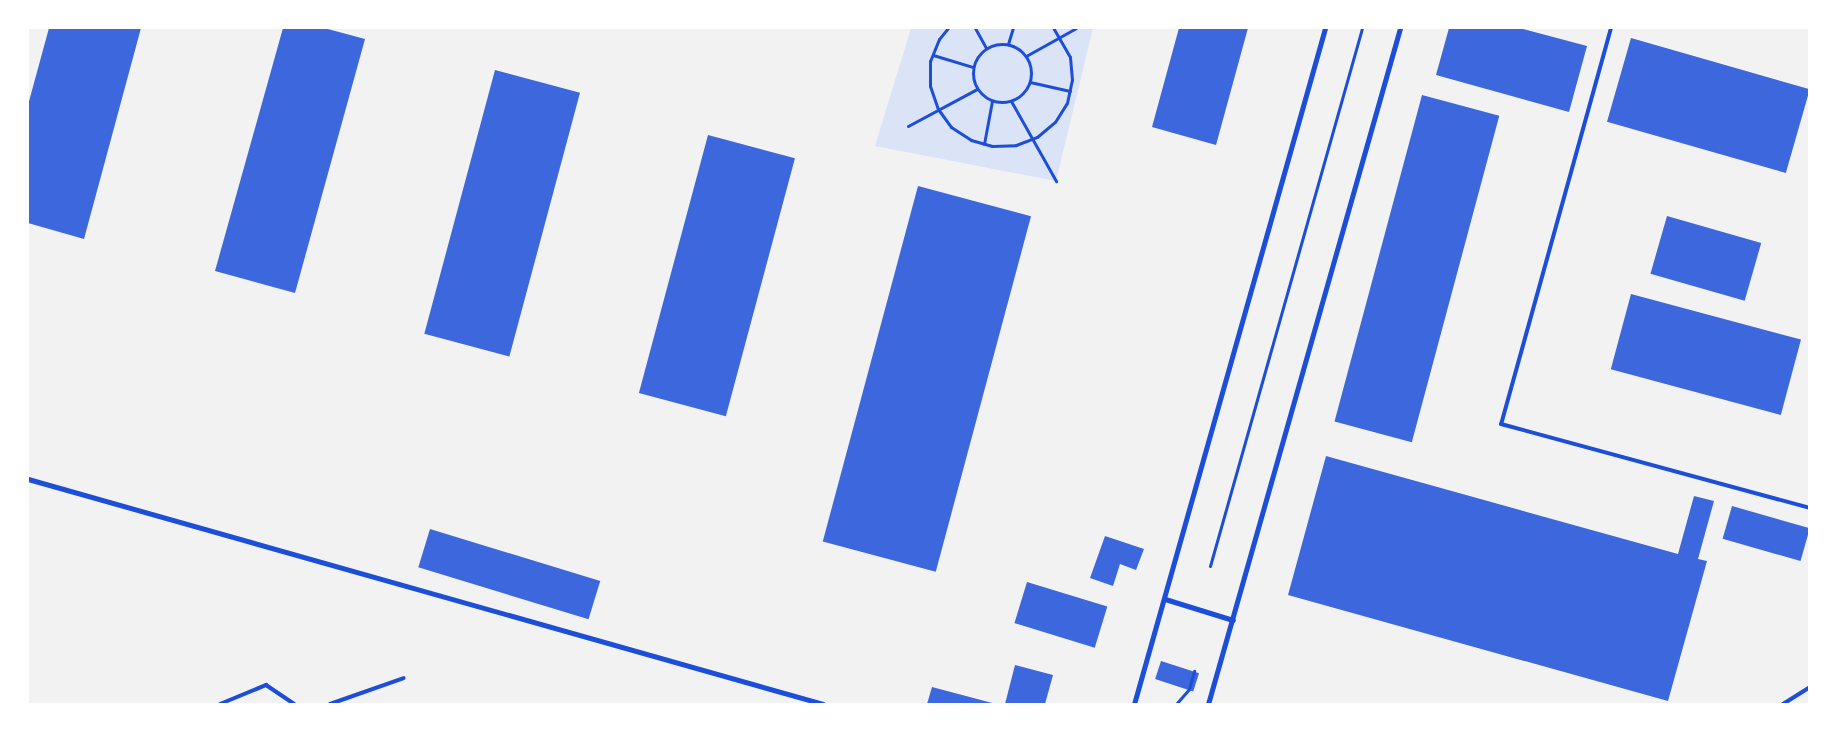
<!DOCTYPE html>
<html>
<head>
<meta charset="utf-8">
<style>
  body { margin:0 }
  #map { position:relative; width:1837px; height:732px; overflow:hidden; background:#f2f2f2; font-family:"Golos Text",sans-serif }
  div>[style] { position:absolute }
  .green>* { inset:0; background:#dbe4f7 }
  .building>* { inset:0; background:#3d67dc; transform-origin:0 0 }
  .path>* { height:3px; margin:-1.5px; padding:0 1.5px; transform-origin:1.5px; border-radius:1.5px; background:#1d4ed8 }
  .path>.ring { margin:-1.5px; padding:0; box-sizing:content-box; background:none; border:3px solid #1d4ed8; border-radius:50% }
  .service>* { height:4px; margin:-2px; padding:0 2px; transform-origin:2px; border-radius:2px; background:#1d4ed8 }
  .minor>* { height:5px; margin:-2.5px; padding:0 2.5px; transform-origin:2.5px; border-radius:2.5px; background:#1d4ed8 }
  span { translate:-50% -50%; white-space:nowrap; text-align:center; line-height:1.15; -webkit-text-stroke:5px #fff; paint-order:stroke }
  .frame { position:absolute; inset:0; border:29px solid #fff; pointer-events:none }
</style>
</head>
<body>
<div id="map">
  <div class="green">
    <div style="clip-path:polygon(911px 28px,1093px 28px,1056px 181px,875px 146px)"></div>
  </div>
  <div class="building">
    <div style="clip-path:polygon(49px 28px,141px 28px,84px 239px,28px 223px,28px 105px)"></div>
    <div style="clip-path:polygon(283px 28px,324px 28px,365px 39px,295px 293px,215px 271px)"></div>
    <div style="clip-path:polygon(1179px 28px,1248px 28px,1216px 145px,1152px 127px)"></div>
    <div style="clip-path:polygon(1449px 28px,1519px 28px,1587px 46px,1569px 112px,1436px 75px)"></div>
    <div style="left:1631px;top:38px;width:186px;height:87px;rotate:16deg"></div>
    <div style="left:495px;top:70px;width:88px;height:273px;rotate:15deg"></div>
    <div style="left:1422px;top:95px;width:80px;height:338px;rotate:15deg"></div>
    <div style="left:708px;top:135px;width:90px;height:267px;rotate:15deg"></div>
    <div style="left:918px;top:186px;width:117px;height:368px;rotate:15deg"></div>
    <div style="left:1667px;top:216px;width:98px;height:60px;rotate:16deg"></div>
    <div style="left:1631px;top:294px;width:176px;height:78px;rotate:15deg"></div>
    <div style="clip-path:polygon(1326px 456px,1678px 554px,1694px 496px,1714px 501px,1698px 559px,1707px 561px,1668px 701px,1288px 595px)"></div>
    <div style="left:1732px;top:506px;width:81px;height:34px;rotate:16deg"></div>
    <div style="left:430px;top:529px;width:178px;height:40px;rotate:17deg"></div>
    <div style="clip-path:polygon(1105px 536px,1144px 549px,1136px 570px,1120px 564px,1113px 586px,1090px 578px)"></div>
    <div style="left:1027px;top:582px;width:84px;height:43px;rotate:17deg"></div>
    <div style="left:1161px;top:661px;width:40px;height:19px;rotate:18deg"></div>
    <div style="clip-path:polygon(1015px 665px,1053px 675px,1045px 704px,1005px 704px)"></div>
    <div style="clip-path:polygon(932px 687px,996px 704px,927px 704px)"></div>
  </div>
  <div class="path">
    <div style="left:948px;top:28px;width:14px;rotate:129deg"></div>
    <div style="left:939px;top:39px;width:24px;rotate:112deg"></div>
    <div style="left:930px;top:61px;width:25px;rotate:90deg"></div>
    <div style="left:930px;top:86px;width:24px;rotate:71deg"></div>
    <div style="left:938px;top:109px;width:22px;rotate:54deg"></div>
    <div style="left:951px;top:127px;width:24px;rotate:33deg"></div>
    <div style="left:971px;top:140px;width:22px;rotate:16deg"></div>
    <div style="left:992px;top:146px;width:24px;rotate:-2deg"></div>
    <div style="left:1016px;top:145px;width:22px;rotate:-21deg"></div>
    <div style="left:1037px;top:137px;width:23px;rotate:-40deg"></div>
    <div style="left:1055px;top:122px;width:22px;rotate:-58deg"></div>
    <div style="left:1067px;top:103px;width:24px;rotate:-78deg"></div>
    <div style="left:1072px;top:80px;width:23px;rotate:-95deg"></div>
    <div style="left:1070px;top:57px;width:34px;rotate:-120deg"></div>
    <div style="left:975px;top:28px;width:23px;rotate:61deg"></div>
    <div class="ring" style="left:973px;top:44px;width:55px;height:55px"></div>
    <div style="left:1008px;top:44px;width:17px;rotate:-73deg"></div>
    <div style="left:933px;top:55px;width:42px;rotate:16.7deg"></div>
    <div style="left:1026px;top:56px;width:57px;rotate:-29.2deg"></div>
    <div style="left:1030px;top:82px;width:41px;rotate:12.7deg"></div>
    <div style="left:1011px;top:101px;width:92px;rotate:60.6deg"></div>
    <div style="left:908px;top:126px;width:78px;rotate:-28.2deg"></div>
    <div style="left:984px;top:144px;width:44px;rotate:-79.5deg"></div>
    <div style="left:1210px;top:566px;width:559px;rotate:-74.22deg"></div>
    <div style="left:1176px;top:704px;width:20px;rotate:-49deg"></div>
    <div style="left:1189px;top:689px;width:19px;rotate:-74deg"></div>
  </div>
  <div class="service">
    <div style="left:1611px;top:28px;width:411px;rotate:105.5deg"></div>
    <div style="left:1501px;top:424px;width:320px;rotate:15.2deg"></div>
    <div style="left:220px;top:704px;width:50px;rotate:-22.4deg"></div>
    <div style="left:266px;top:685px;width:34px;rotate:34deg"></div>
    <div style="left:330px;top:704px;width:78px;rotate:-19.4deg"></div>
    <div style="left:1783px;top:704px;width:32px;rotate:-32deg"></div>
  </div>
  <div class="minor">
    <div style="left:28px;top:479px;width:826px;rotate:15.8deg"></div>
    <div style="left:1165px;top:599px;width:71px;rotate:17.2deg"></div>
    <div style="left:1134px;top:704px;width:702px;rotate:-74.22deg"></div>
    <div style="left:1208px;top:704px;width:703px;rotate:-74.14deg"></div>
  </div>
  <div class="frame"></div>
</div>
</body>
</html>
